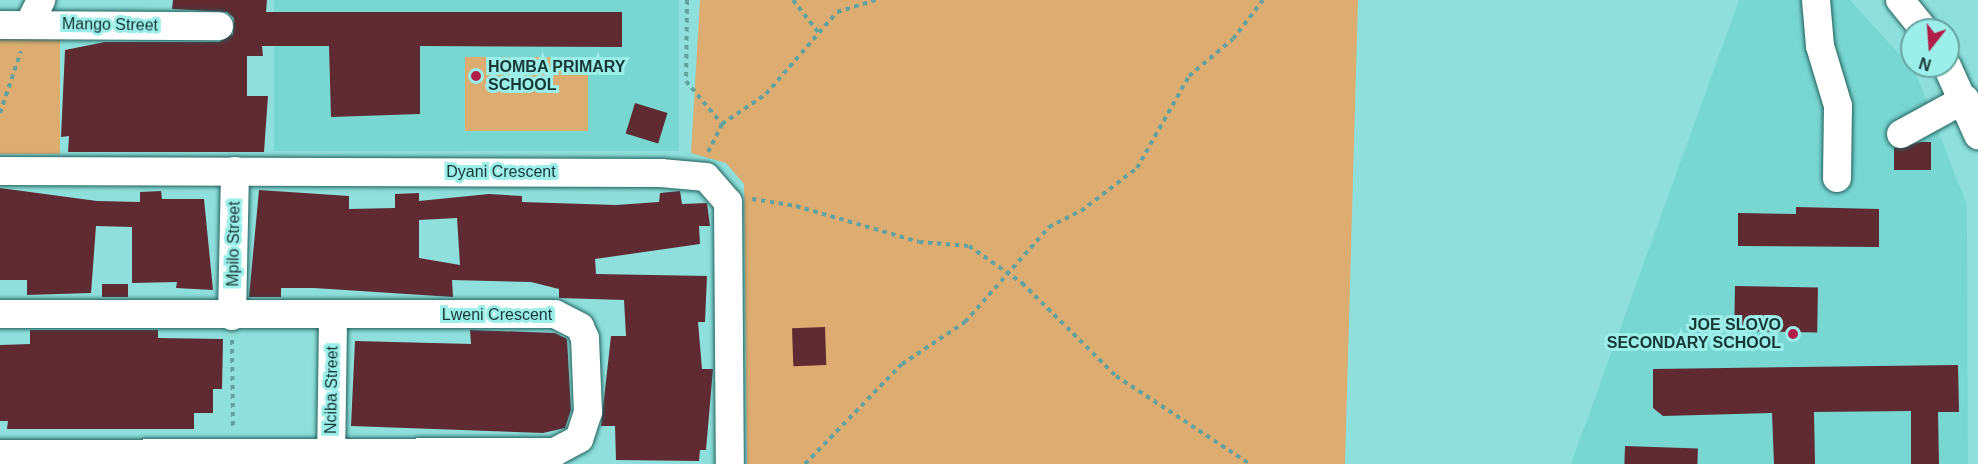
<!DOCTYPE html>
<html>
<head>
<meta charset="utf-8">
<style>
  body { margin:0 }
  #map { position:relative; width:1978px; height:464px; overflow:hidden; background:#8fe0dc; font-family:Helvetica,sans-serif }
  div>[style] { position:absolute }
  .built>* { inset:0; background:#79d7d2; transform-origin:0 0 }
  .green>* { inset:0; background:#ddac70; transform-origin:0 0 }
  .building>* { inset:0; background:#602a33; transform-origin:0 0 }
  .path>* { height:4px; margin-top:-2px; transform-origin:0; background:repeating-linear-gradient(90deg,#63a29f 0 4.5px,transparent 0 9px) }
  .roads { filter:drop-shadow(0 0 2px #21615e) drop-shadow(0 0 2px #21615e) }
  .minor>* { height:28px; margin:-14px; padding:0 14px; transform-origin:14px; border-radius:14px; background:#fff }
  .dots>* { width:16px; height:16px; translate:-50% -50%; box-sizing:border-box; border:3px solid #9ceee9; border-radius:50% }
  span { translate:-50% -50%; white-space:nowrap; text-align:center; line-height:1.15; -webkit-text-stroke:6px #9ceee9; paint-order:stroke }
  .street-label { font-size:16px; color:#163836 }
  .poi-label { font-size:16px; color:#163836; font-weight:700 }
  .left { translate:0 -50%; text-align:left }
  .right { translate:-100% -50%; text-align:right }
  .north { position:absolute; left:1900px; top:18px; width:60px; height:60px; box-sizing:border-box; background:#9ceee9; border:2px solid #66a5a1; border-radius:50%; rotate:197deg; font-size:16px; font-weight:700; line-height:24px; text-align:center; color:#163836 }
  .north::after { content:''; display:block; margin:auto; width:21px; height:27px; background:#af1d48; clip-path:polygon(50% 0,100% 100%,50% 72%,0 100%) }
</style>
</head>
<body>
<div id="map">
  <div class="built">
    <div style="left:274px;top:0;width:405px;height:151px"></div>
    <div style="clip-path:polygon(1739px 0,1850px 0,1915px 71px,1967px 205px,1968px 464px,1571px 464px)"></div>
  </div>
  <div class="green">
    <div style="clip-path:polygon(700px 0,1358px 0,1345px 464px,747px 464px,744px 184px,726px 163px,691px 153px)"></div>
    <div style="left:0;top:39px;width:60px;height:115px"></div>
    <div style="left:465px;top:57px;width:123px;height:74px"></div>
  </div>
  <div class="building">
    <div style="clip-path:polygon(173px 0,267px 0,266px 12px,622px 12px,622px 47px,420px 46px,420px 114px,331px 117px,329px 46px,262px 46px,263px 56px,247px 56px,247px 96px,268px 96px,264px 152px,68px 152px,69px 136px,61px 137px,65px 50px,105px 42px,219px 42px,233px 34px,234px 18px,227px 12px,172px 9px)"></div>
    <div style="left:635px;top:103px;width:34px;height:32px;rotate:17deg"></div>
    <div style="clip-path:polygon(1921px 142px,1931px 142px,1931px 170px,1894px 170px,1894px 148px)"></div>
    <div style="clip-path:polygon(0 188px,97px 201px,140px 202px,140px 192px,161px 191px,162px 199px,204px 199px,213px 290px,176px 288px,177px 282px,132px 283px,132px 227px,96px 226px,91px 293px,27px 295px,27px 280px,0 280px)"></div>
    <div style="clip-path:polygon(evenodd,259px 190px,349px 196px,349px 209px,395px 208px,395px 194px,419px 193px,419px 201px,489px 194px,522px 196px,522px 202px,616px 205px,659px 202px,660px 193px,680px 191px,682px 204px,707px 203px,710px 226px,699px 226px,700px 244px,595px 259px,596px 274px,707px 276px,705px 322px,698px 322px,702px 369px,713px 369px,706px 450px,700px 450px,699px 461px,616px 460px,615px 426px,601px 426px,611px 336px,626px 336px,624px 300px,559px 298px,559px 289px,531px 282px,452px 280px,453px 297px,314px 288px,281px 288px,281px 297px,249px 297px,259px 190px,457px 218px,460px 265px,419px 258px,419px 220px,457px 218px)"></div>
    <div style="clip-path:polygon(1796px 207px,1879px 209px,1879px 247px,1738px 246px,1738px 213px,1796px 214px)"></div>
    <div style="left:102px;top:284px;width:26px;height:13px"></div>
    <div style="left:1735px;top:286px;width:83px;height:45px;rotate:1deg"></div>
    <div style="left:825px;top:327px;width:38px;height:33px;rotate:88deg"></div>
    <div style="clip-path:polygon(30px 330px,158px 330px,158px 338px,223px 339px,222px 389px,213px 389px,213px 413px,194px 413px,194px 429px,7px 429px,8px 421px,0 421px,0 345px,30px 344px)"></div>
    <div style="clip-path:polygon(470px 330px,555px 333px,567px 339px,571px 410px,565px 428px,543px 433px,351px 426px,355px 341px,471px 344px)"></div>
    <div style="clip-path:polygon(1958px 365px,1959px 412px,1938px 412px,1939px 464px,1911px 464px,1911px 411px,1814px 412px,1815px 464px,1774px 464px,1772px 413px,1663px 416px,1653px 408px,1653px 369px)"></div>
    <div style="left:1625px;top:446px;width:73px;height:18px;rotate:2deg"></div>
  </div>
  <div class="path">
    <div style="left:687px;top:0;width:81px;rotate:90.7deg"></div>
    <div style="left:686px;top:81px;width:56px;rotate:50.1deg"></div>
    <div style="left:793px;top:0;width:41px;rotate:52deg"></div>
    <div style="left:0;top:113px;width:65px;rotate:-71.3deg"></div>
    <div style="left:708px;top:152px;width:31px;rotate:-63deg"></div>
    <div style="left:722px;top:124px;width:53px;rotate:-34.3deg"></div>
    <div style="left:766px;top:94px;width:108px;rotate:-49.1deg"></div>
    <div style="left:837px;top:12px;width:41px;rotate:-17.1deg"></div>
    <div style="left:752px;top:199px;width:45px;rotate:9deg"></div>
    <div style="left:796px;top:206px;width:128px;rotate:16.3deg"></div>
    <div style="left:919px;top:242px;width:50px;rotate:4.6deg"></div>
    <div style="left:969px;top:246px;width:65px;rotate:34.9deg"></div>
    <div style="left:1022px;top:283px;width:132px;rotate:44.7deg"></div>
    <div style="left:1116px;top:376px;width:160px;rotate:33.3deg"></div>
    <div style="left:232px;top:340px;width:88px;rotate:89.3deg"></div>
    <div style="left:805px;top:464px;width:139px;rotate:-45.9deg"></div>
    <div style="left:902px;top:364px;width:76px;rotate:-33.7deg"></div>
    <div style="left:965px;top:322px;width:127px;rotate:-48.5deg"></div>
    <div style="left:1049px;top:227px;width:36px;rotate:-27deg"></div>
    <div style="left:1081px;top:211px;width:71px;rotate:-37.5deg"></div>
    <div style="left:1137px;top:168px;width:106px;rotate:-60.5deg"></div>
    <div style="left:1189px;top:76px;width:57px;rotate:-40.1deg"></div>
    <div style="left:1233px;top:39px;width:49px;rotate:-52.4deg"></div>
  </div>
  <div class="roads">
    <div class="minor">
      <div style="left:1816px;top:0;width:46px;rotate:85deg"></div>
      <div style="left:1820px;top:46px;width:63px;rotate:73.3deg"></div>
      <div style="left:1838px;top:106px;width:72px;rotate:90.8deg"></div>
      <div style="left:1900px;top:0;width:38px;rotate:51deg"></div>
      <div style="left:29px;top:24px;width:27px;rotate:-63deg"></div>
      <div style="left:0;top:25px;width:219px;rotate:0.3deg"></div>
      <div style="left:1947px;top:66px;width:76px;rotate:65.8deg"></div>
      <div style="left:1901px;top:134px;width:73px;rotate:-28.7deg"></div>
      <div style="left:0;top:171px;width:661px;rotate:0.17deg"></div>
      <div style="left:661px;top:173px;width:45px;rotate:5.1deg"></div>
      <div style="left:706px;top:177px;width:33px;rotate:49deg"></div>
      <div style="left:728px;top:202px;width:262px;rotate:89.6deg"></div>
      <div style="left:0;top:314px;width:555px"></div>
      <div style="left:555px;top:314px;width:28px;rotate:27deg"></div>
      <div style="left:580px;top:327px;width:12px;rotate:66deg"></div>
      <div style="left:585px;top:338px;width:74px;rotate:87.7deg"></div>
      <div style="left:588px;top:412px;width:28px;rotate:108deg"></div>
      <div style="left:579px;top:439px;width:27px;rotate:152deg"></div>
      <div style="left:555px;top:452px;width:555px;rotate:179.79deg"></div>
      <div style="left:232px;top:316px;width:145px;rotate:-88.8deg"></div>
      <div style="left:331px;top:464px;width:147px;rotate:-89.2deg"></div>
    </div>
  </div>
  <div class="dots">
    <div style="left:476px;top:76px;background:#af1d48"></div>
    <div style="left:1793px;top:334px;background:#af1d48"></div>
  </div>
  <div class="street-label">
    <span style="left:110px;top:25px;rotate:1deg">Mango Street</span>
    <span style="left:501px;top:172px">Dyani Crescent</span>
    <span style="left:234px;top:244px;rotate:-89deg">Mpilo Street</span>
    <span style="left:497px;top:315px">Lweni Crescent</span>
    <span style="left:332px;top:390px;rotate:-89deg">Nciba Street</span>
  </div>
  <div class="poi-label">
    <span class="left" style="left:488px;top:76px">HOMBA PRIMARY<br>SCHOOL</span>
    <span class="right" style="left:1781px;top:334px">JOE SLOVO<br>SECONDARY SCHOOL</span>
  </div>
  <div class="north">N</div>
</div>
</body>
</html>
